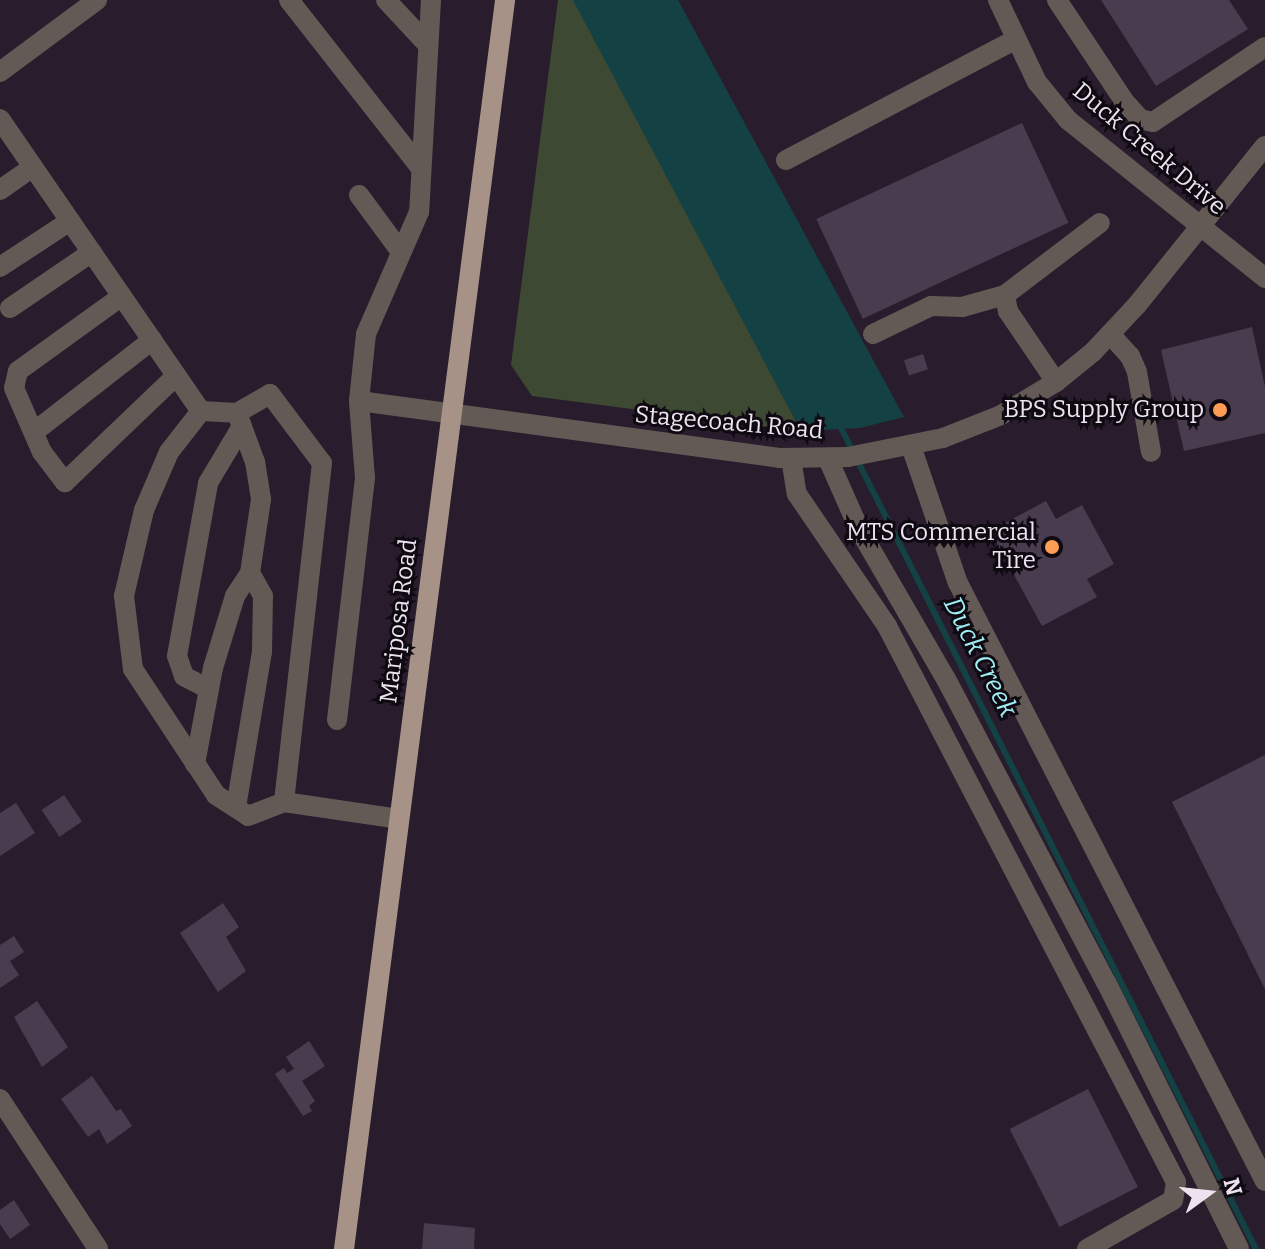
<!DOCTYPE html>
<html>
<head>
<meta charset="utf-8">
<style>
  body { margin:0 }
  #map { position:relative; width:1265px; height:1249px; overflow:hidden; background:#291d2d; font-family:Bitter,serif }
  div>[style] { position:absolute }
  .green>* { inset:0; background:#3d4932 }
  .water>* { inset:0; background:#134144 }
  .stream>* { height:6px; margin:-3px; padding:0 3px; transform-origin:3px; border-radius:3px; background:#134144 }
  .building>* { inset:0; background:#4a3c4f; transform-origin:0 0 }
  .minor>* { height:20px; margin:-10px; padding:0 10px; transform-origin:10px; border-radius:10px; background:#645a55 }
  .major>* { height:20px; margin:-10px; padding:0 10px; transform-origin:10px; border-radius:10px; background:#a79287 }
  .dots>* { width:22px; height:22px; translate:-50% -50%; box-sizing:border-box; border:4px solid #0f0911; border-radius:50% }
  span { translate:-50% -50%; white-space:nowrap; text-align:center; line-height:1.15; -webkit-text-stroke:6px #0f0911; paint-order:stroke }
  .street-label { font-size:24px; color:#ece3ef }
  .poi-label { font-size:24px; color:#ece3ef }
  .right { translate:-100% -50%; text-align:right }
  .water-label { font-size:26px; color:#9feff6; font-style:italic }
  .north { position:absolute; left:1169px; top:1153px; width:80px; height:80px; -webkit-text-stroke:6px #0f0911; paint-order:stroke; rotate:75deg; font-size:22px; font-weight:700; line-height:32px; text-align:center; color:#ece3ef }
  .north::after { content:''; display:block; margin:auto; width:28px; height:36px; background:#ece3ef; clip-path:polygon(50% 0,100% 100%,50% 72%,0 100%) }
</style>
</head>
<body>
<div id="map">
  <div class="green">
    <div style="clip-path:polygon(558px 0,573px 0,578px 5px,801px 431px,532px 396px,511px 365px)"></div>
  </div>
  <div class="water">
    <div style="clip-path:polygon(573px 0,678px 0,904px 417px,860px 428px,801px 431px)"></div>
  </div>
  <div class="stream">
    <div style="left:839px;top:424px;width:924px;rotate:63.19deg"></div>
  </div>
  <div class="building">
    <div style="clip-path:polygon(1101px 0,1229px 0,1248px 29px,1156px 86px)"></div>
    <div style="left:1022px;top:123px;width:110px;height:227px;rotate:65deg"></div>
    <div style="clip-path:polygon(1252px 327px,1265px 387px,1265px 433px,1184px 451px,1161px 350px)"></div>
    <div style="left:923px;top:354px;width:16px;height:20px;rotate:72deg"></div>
    <div style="clip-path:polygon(1046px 501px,1056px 519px,1082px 505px,1114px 564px,1087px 579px,1097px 597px,1042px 626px,990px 531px)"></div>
    <div style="clip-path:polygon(1265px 755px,1265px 989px,1172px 802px)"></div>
    <div style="left:64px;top:795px;width:32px;height:27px;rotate:56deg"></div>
    <div style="clip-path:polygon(16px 803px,35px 833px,0 856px,0 813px)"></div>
    <div style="clip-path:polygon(223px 903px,239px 927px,226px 937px,246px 971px,218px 992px,180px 933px)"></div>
    <div style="clip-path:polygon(14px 936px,24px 952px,10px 961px,19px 975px,0 988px,0 945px)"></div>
    <div style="clip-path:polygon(37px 1001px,68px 1047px,42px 1067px,14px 1017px)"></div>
    <div style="clip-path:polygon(309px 1041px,325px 1066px,302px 1081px,315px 1101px,309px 1106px,312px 1111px,303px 1116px,275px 1074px,284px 1068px,287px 1073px,294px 1069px,286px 1057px)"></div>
    <div style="clip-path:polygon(92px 1076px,116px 1111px,121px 1109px,132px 1126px,107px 1144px,99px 1129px,88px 1137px,61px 1099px)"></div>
    <div style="left:1088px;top:1089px;width:110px;height:88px;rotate:63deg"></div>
    <div style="clip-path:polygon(14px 1200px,30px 1225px,10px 1239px,0 1224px,0 1210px)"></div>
    <div style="clip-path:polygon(424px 1223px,475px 1228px,474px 1249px,422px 1249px)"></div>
  </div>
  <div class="minor">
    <div style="left:289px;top:0;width:212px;rotate:51.9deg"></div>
    <div style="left:386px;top:0;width:62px;rotate:47deg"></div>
    <div style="left:431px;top:0;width:212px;rotate:93.2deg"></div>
    <div style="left:419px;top:212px;width:133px;rotate:113.5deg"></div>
    <div style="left:366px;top:334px;width:67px;rotate:96deg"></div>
    <div style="left:359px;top:401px;width:424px;rotate:7.7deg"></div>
    <div style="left:779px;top:458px;width:69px;rotate:-0.8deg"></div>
    <div style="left:848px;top:457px;width:97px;rotate:-11.3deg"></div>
    <div style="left:943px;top:438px;width:62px;rotate:-21.6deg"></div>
    <div style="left:1001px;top:415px;width:64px;rotate:-31deg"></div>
    <div style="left:1056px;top:382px;width:48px;rotate:-39deg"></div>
    <div style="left:1093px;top:352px;width:64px;rotate:-46.9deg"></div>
    <div style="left:1137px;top:305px;width:204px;rotate:-51.2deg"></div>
    <div style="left:998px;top:0;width:91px;rotate:64.6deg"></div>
    <div style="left:1037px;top:82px;width:49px;rotate:50.8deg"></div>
    <div style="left:1068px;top:120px;width:253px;rotate:38.7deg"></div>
    <div style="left:1057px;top:0;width:121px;rotate:56.4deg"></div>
    <div style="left:1124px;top:101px;width:24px;rotate:48deg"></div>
    <div style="left:1140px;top:119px;width:13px;rotate:13deg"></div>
    <div style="left:1153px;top:122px;width:135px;rotate:-33.8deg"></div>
    <div style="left:0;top:72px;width:121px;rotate:-36.6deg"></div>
    <div style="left:0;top:119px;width:354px;rotate:55.5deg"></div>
    <div style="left:201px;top:411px;width:36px;rotate:3deg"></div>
    <div style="left:237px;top:413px;width:38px;rotate:-30deg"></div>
    <div style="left:270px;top:394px;width:86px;rotate:53deg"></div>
    <div style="left:322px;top:463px;width:341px;rotate:96.4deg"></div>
    <div style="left:284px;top:802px;width:116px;rotate:8.4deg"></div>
    <div style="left:786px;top:160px;width:259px;rotate:-27.7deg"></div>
    <div style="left:0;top:190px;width:40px;rotate:-34.9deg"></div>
    <div style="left:359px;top:195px;width:71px;rotate:53.6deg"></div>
    <div style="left:0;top:267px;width:84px;rotate:-33.3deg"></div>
    <div style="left:122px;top:296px;width:128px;rotate:144.2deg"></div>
    <div style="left:18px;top:371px;width:17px;rotate:103deg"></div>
    <div style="left:14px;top:388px;width:70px;rotate:66.4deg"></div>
    <div style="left:42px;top:452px;width:38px;rotate:53deg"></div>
    <div style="left:65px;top:482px;width:153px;rotate:-43.7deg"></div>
    <div style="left:10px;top:308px;width:99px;rotate:-34.3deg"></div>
    <div style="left:873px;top:334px;width:64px;rotate:-25.8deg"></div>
    <div style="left:931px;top:306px;width:31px;rotate:2deg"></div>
    <div style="left:962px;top:307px;width:45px;rotate:-15.6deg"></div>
    <div style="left:1110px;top:334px;width:30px;rotate:48deg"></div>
    <div style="left:1130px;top:356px;width:17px;rotate:66deg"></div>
    <div style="left:1137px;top:372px;width:81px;rotate:80.1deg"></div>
    <div style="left:1056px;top:382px;width:86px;rotate:-124.1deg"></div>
    <div style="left:1008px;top:311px;width:16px;rotate:-101deg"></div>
    <div style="left:1005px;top:295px;width:119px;rotate:-37.2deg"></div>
    <div style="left:201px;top:411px;width:52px;rotate:128deg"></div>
    <div style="left:169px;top:452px;width:63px;rotate:113.3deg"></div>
    <div style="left:144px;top:510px;width:88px;rotate:103.1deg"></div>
    <div style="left:124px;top:596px;width:74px;rotate:83deg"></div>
    <div style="left:133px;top:669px;width:151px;rotate:56.6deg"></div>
    <div style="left:216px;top:795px;width:38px;rotate:33deg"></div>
    <div style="left:248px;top:816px;width:39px;rotate:-21deg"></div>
    <div style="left:34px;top:432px;width:150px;rotate:-37.9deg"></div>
    <div style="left:911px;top:446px;width:145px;rotate:71.1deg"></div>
    <div style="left:958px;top:583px;width:672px;rotate:62.83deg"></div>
    <div style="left:791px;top:458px;width:36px;rotate:81deg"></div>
    <div style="left:797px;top:494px;width:160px;rotate:55.7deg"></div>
    <div style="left:887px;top:626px;width:627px;rotate:62.54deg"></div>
    <div style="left:1176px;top:1182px;width:18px;rotate:99deg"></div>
    <div style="left:1173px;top:1200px;width:99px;rotate:150.3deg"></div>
    <div style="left:828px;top:459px;width:77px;rotate:66.1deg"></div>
    <div style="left:859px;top:529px;width:173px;rotate:59.9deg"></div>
    <div style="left:946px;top:679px;width:343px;rotate:62.2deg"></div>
    <div style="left:1106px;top:982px;width:298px;rotate:63.5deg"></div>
    <div style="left:209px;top:689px;width:28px;rotate:-153deg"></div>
    <div style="left:184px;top:676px;width:21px;rotate:-109deg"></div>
    <div style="left:177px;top:656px;width:176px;rotate:-79.8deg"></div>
    <div style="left:208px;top:483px;width:66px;rotate:-59.2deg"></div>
    <div style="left:337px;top:720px;width:244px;rotate:-83.4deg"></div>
    <div style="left:365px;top:478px;width:77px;rotate:-94.5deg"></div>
    <div style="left:195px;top:764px;width:98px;rotate:-79.4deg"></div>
    <div style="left:213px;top:668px;width:75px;rotate:-73deg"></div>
    <div style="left:235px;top:596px;width:27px;rotate:-57deg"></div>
    <div style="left:236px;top:807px;width:157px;rotate:-80.5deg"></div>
    <div style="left:262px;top:652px;width:56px;rotate:-89deg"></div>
    <div style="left:263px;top:596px;width:26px;rotate:-119deg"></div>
    <div style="left:250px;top:573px;width:75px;rotate:-81.5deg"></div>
    <div style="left:261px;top:499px;width:37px;rotate:-99deg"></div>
    <div style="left:255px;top:462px;width:52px;rotate:-110.2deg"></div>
    <div style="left:0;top:1099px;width:179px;rotate:56.8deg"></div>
  </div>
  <div class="major">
    <div style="left:344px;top:1249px;width:1259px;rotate:-82.65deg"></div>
  </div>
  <div class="dots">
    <div style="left:1220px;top:410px;background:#fd9c55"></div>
    <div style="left:1052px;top:547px;background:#fd9c55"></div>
  </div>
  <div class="street-label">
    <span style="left:1149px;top:149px;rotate:40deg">Duck Creek Drive</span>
    <span style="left:729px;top:423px;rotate:5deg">Stagecoach Road</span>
    <span style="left:399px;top:621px;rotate:-83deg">Mariposa Road</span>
  </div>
  <div class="poi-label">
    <span class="right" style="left:1204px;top:410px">BPS Supply Group</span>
    <span class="right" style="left:1036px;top:547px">MTS Commercial<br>Tire</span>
  </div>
  <div class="water-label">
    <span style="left:980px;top:657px;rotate:63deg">Duck Creek</span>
  </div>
  <div class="north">N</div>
</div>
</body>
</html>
